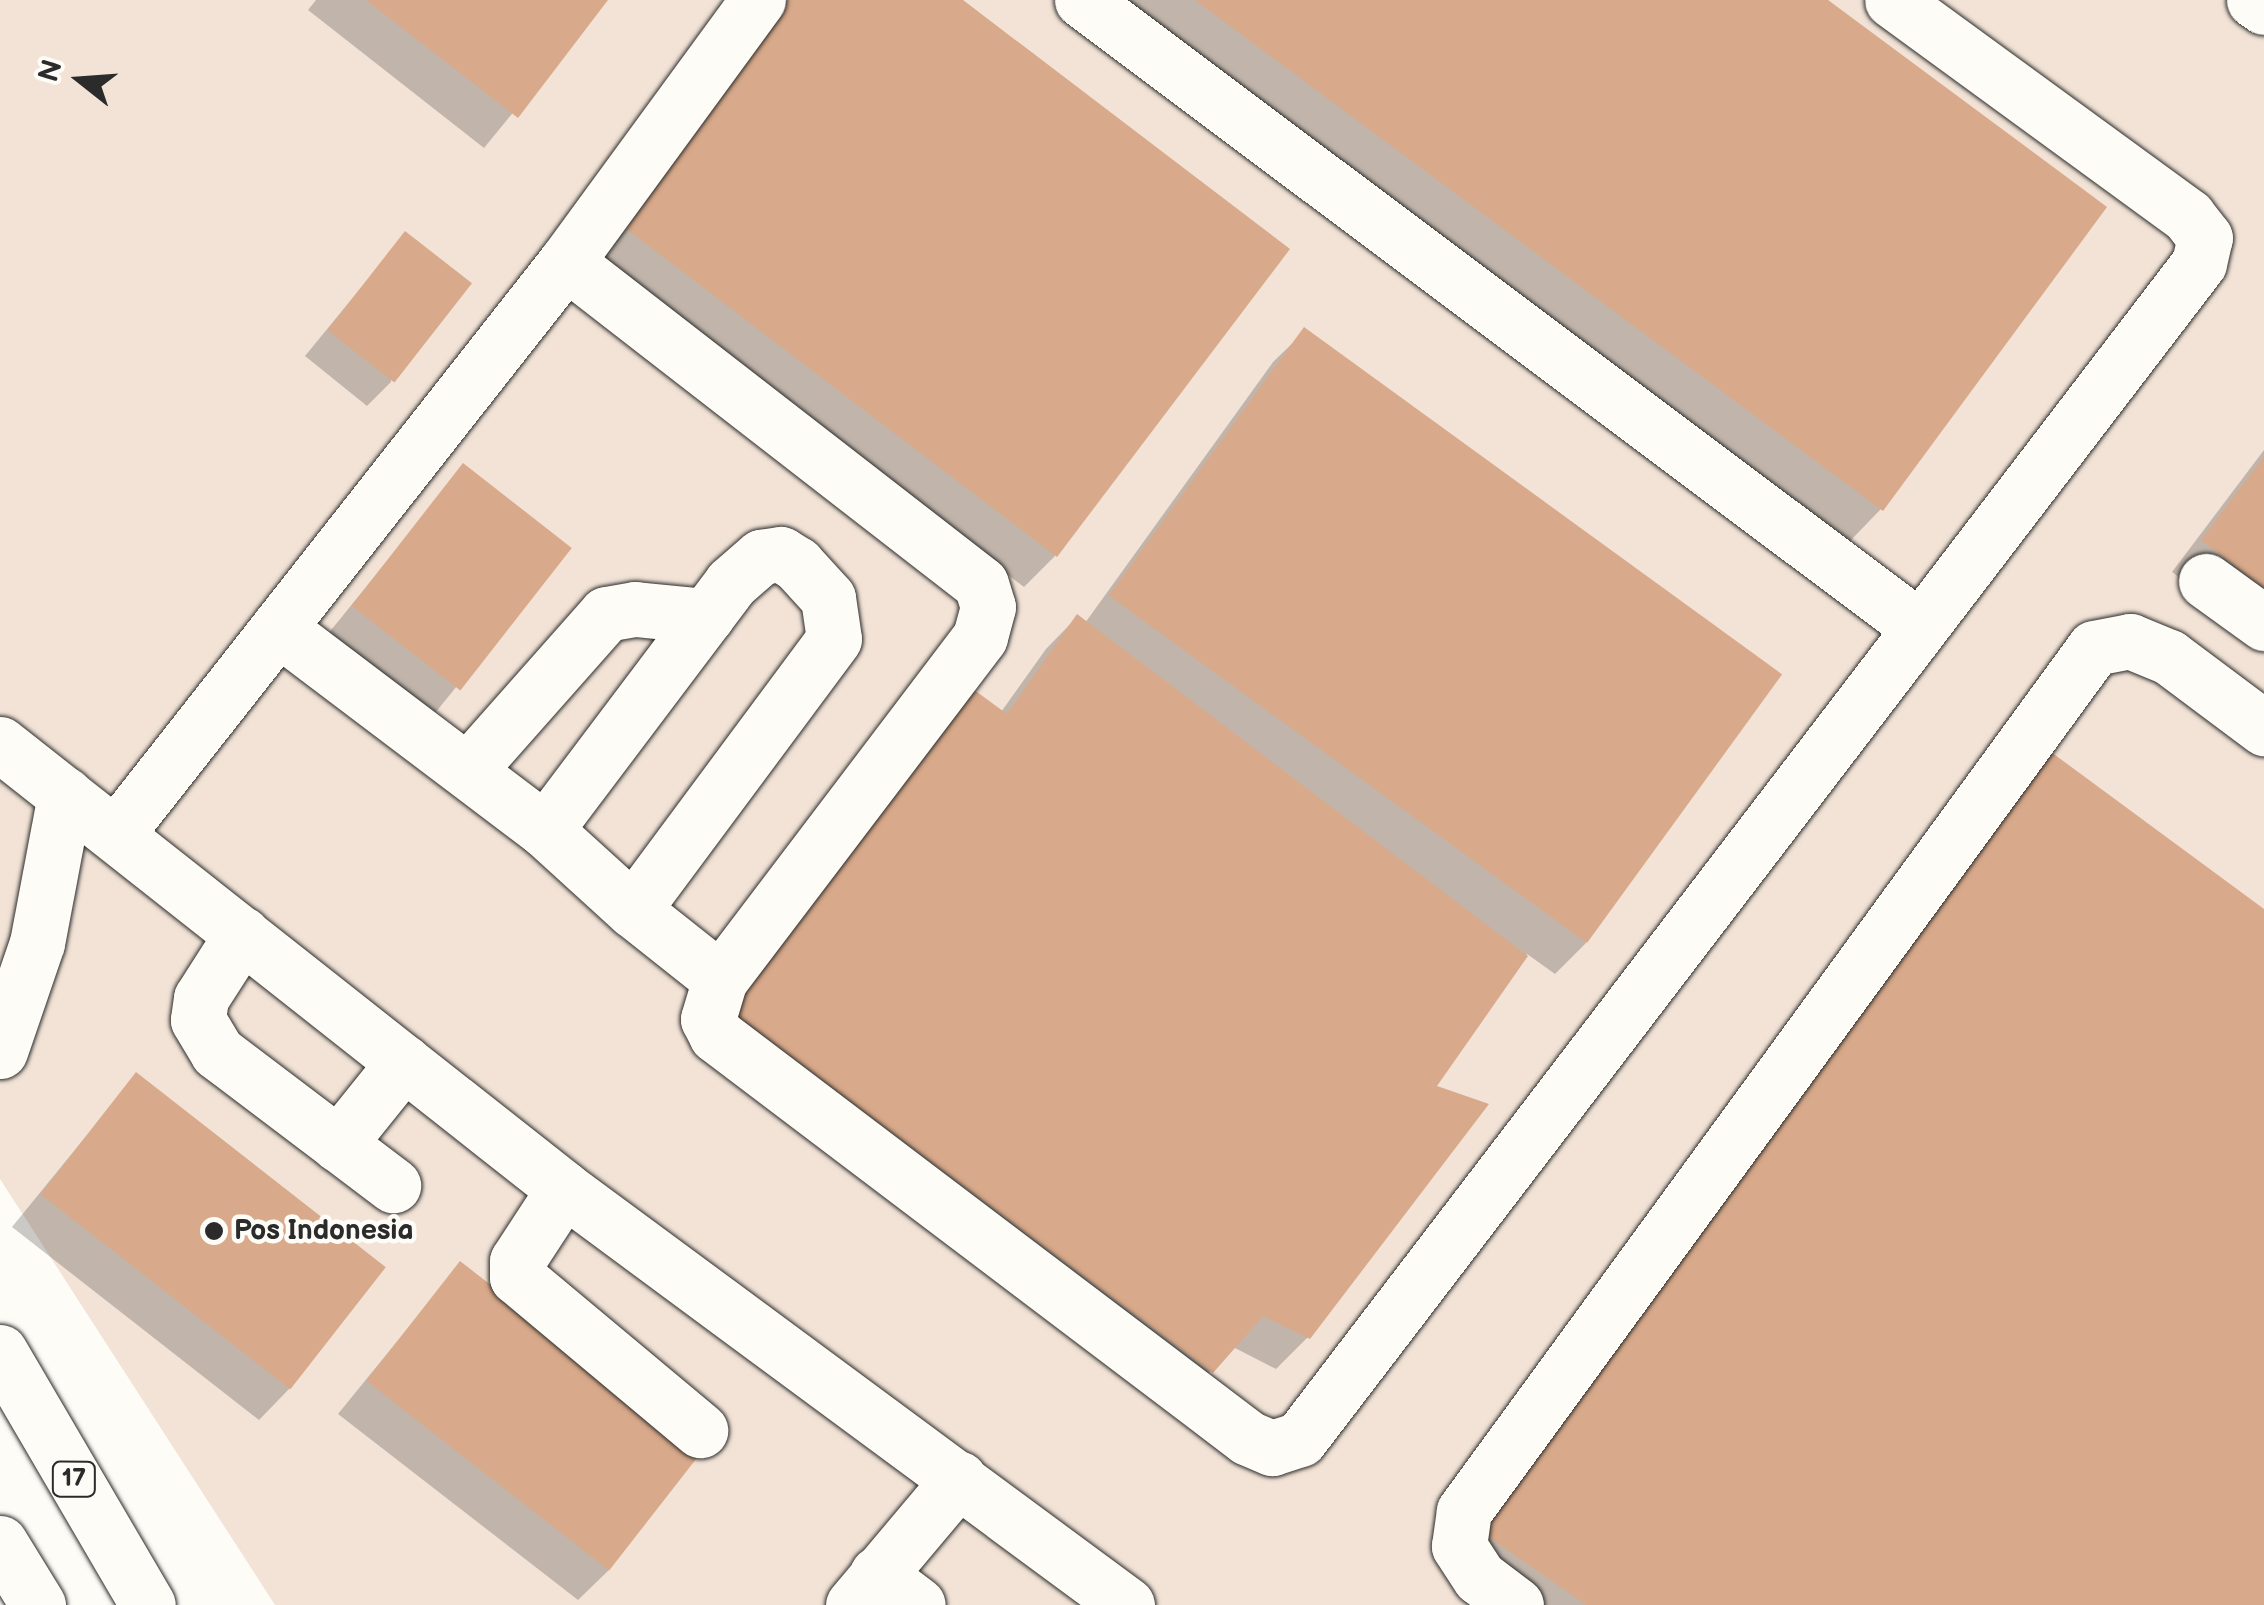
<!DOCTYPE html>
<html>
<head>
<meta charset="utf-8">
<style>
  body { margin:0 }
  #map { position:relative; width:2264px; height:1605px; overflow:hidden; background:#fdfcf7; font-family:"Balsamiq Sans",sans-serif }
  div>[style] { position:absolute }
  .built>* { inset:0; background:#f2e3d6 }
  .shadow>* { inset:0; background:#0003; transform-origin:0 0 }
  .building>* { inset:0; background:#d8a98a; transform-origin:0 0 }
  .roads { filter:drop-shadow(0 0 2px #2b2b2b) drop-shadow(0 0 2px #2b2b2b) }
  .minor>* { height:55px; margin:-27.5px; padding:0 27.5px; transform-origin:27.5px; border-radius:27.5px; background:#fdfcf7 }
  .highway>* { height:55px; margin:-27.5px; padding:0 27.5px; transform-origin:27.5px; border-radius:27.5px; background:#fdfcf7 }
  .dots>* { width:28px; height:28px; translate:-50% -50%; box-sizing:border-box; border:5px solid #fdfcf7; border-radius:50% }
  span { translate:-50% -50%; white-space:nowrap; text-align:center; line-height:1.15; -webkit-text-stroke:9px #fdfcf7; paint-order:stroke }
  .shield-label span { padding:2px 8px; background:#fdfcf7; border:2px solid; border-radius:8px; -webkit-text-stroke-width:0 }
  .shield-label { font-size:25px; color:#2b2b2b; font-weight:700 }
  .poi-label { font-size:28px; color:#2b2b2b; font-weight:700 }
  .left { translate:0 -50%; text-align:left }
  .north { position:absolute; left:30px; top:30px; width:100px; height:100px; -webkit-text-stroke:8px #fdfcf7; paint-order:stroke; rotate:287deg; font-size:28px; font-weight:700; line-height:40px; text-align:center; color:#2b2b2b }
  .north::after { content:''; display:block; margin:auto; width:35px; height:45px; background:#2b2b2b; clip-path:polygon(50% 0,100% 100%,50% 72%,0 100%) }
</style>
</head>
<body>
<div id="map">
  <div class="built">
    <div style="clip-path:polygon(0 0,2264px 0,2264px 1605px,275px 1605px,0 1179px)"></div>
  </div>
  <div class="shadow">
    <div style="clip-path:polygon(316px 0,605px 0,484px 148px,308px 10px)"></div>
    <div style="clip-path:polygon(784px 0,959px 0,1055px 556px,1024px 587px,590px 257px)"></div>
    <div style="clip-path:polygon(1121px 0,1823px 0,1881px 509px,1850px 541px)"></div>
    <div style="clip-path:polygon(405px 234px,391px 382px,367px 406px,305px 356px)"></div>
    <div style="clip-path:polygon(1305px 331px,1586px 943px,1555px 974px,1527px 954px,1433px 1088px,1308px 1337px,1276px 1369px,1233px 1347px,1180px 1403px,697px 1042px,1001px 712px,1046px 649px,1077px 617px,1085px 623px,1273px 362px)"></div>
    <div style="clip-path:polygon(2264px 450px,2264px 643px,2172px 572px)"></div>
    <div style="left:464px;top:466px;width:133px;height:224px;rotate:39deg"></div>
    <div style="clip-path:polygon(2264px 912px,2264px 1605px,1510px 1605px,1450px 1563px)"></div>
    <div style="clip-path:polygon(136px 1075px,290px 1388px,259px 1420px,12px 1227px)"></div>
    <div style="clip-path:polygon(460px 1264px,610px 1569px,578px 1600px,338px 1414px)"></div>
  </div>
  <div class="building">
    <div style="clip-path:polygon(366px 0,608px 0,518px 118px)"></div>
    <div style="clip-path:polygon(789px 0,963px 0,1290px 249px,1057px 557px,620px 224px)"></div>
    <div style="clip-path:polygon(1195px 0,1828px 0,2107px 207px,1883px 511px)"></div>
    <div style="left:405px;top:231px;width:85px;height:126px;rotate:38deg"></div>
    <div style="left:1304px;top:327px;width:591px;height:332px;rotate:36deg"></div>
    <div style="clip-path:polygon(2264px 457px,2264px 588px,2201px 540px)"></div>
    <div style="left:463px;top:463px;width:138px;height:181px;rotate:38deg"></div>
    <div style="clip-path:polygon(1077px 614px,1528px 956px,1437px 1086px,1489px 1104px,1310px 1339px,1263px 1316px,1213px 1373px,727px 1009px,962px 681px,1007px 714px)"></div>
    <div style="clip-path:polygon(2051px 752px,2264px 909px,2264px 1605px,1586px 1605px,1479px 1530px)"></div>
    <div style="left:136px;top:1072px;width:317px;height:155px;rotate:38deg"></div>
    <div style="left:460px;top:1261px;width:308px;height:152px;rotate:38deg"></div>
  </div>
  <div class="roads">
    <div class="minor">
      <div style="left:1082px;top:0;width:1047px;rotate:36.85deg"></div>
      <div style="left:2254px;top:0;width:12px;rotate:35deg"></div>
      <div style="left:566px;top:262px;width:525px;rotate:37.81deg"></div>
      <div style="left:981px;top:584px;width:24px;rotate:73deg"></div>
      <div style="left:988px;top:607px;width:31px;rotate:105deg"></div>
      <div style="left:980px;top:637px;width:430px;rotate:127.2deg"></div>
      <div style="left:720px;top:979px;width:42px;rotate:106.7deg"></div>
      <div style="left:708px;top:1019px;width:18px;rotate:63deg"></div>
      <div style="left:716px;top:1035px;width:667px;rotate:37.14deg"></div>
      <div style="left:1248px;top:1438px;width:26px;rotate:23deg"></div>
      <div style="left:1272px;top:1448px;width:29px;rotate:-18deg"></div>
      <div style="left:1300px;top:1439px;width:1480px;rotate:-52.6deg"></div>
      <div style="left:2199px;top:263px;width:26px;rotate:-77deg"></div>
      <div style="left:2205px;top:238px;width:28px;rotate:-128deg"></div>
      <div style="left:2188px;top:216px;width:366px;rotate:-143.9deg"></div>
      <div style="left:2206px;top:581px;width:72px;rotate:35.9deg"></div>
      <div style="left:278px;top:628px;width:335px;rotate:37.1deg"></div>
      <div style="left:545px;top:830px;width:309px;rotate:-53deg"></div>
      <div style="left:731px;top:583px;width:40px;rotate:-41deg"></div>
      <div style="left:761px;top:557px;width:20px;rotate:-9deg"></div>
      <div style="left:781px;top:554px;width:19px;rotate:32deg"></div>
      <div style="left:797px;top:564px;width:46px;rotate:47.6deg"></div>
      <div style="left:828px;top:598px;width:41px;rotate:81.7deg"></div>
      <div style="left:834px;top:639px;width:337px;rotate:126.6deg"></div>
      <div style="left:633px;top:910px;width:111px;rotate:38.4deg"></div>
      <div style="left:0;top:744px;width:718px;rotate:38.27deg"></div>
      <div style="left:564px;top:1189px;width:700px;rotate:36.46deg"></div>
      <div style="left:468px;top:770px;width:208px;rotate:-48.5deg"></div>
      <div style="left:606px;top:614px;width:29px;rotate:-10deg"></div>
      <div style="left:635px;top:609px;width:72px;rotate:5.6deg"></div>
      <div style="left:545px;top:830px;width:119px;rotate:42.3deg"></div>
      <div style="left:116px;top:834px;width:728px;rotate:-51.81deg"></div>
      <div style="left:566px;top:262px;width:325px;rotate:-53.8deg"></div>
      <div style="left:242px;top:934px;width:76px;rotate:122.6deg"></div>
      <div style="left:201px;top:998px;width:22px;rotate:98deg"></div>
      <div style="left:198px;top:1020px;width:37px;rotate:59deg"></div>
      <div style="left:217px;top:1052px;width:221px;rotate:37.1deg"></div>
      <div style="left:0;top:1051px;width:114px;rotate:-71.1deg"></div>
      <div style="left:37px;top:943px;width:151px;rotate:-79.3deg"></div>
      <div style="left:338px;top:1144px;width:105px;rotate:-51.2deg"></div>
      <div style="left:564px;top:1189px;width:86px;rotate:123.1deg"></div>
      <div style="left:517px;top:1261px;width:16px;rotate:90deg"></div>
      <div style="left:517px;top:1277px;width:239px;rotate:39.9deg"></div>
      <div style="left:877px;top:1574px;width:51px;rotate:37.1deg"></div>
      <div style="left:853px;top:1605px;width:165px;rotate:-49.9deg"></div>
      <div style="left:1516px;top:1605px;width:46px;rotate:-142.9deg"></div>
      <div style="left:1479px;top:1577px;width:37px;rotate:-123deg"></div>
      <div style="left:1459px;top:1546px;width:35px;rotate:-82deg"></div>
      <div style="left:1464px;top:1511px;width:1068px;rotate:-53.87deg"></div>
      <div style="left:2094px;top:648px;width:37px;rotate:-11deg"></div>
      <div style="left:2130px;top:641px;width:42px;rotate:22.3deg"></div>
      <div style="left:2169px;top:657px;width:119px;rotate:36.8deg"></div>
    </div>
    <div class="highway">
      <div style="left:0;top:1352px;width:293px;rotate:59.7deg"></div>
      <div style="left:0;top:1543px;width:73px;rotate:58.5deg"></div>
    </div>
  </div>
  <div class="dots">
    <div style="left:214px;top:1231px;background:#2b2b2b"></div>
  </div>
  <div class="shield-label">
    <span style="left:74px;top:1479px">17</span>
  </div>
  <div class="poi-label">
    <span class="left" style="left:234px;top:1231px">Pos Indonesia</span>
  </div>
  <div class="north">N</div>
</div>
</body>
</html>
